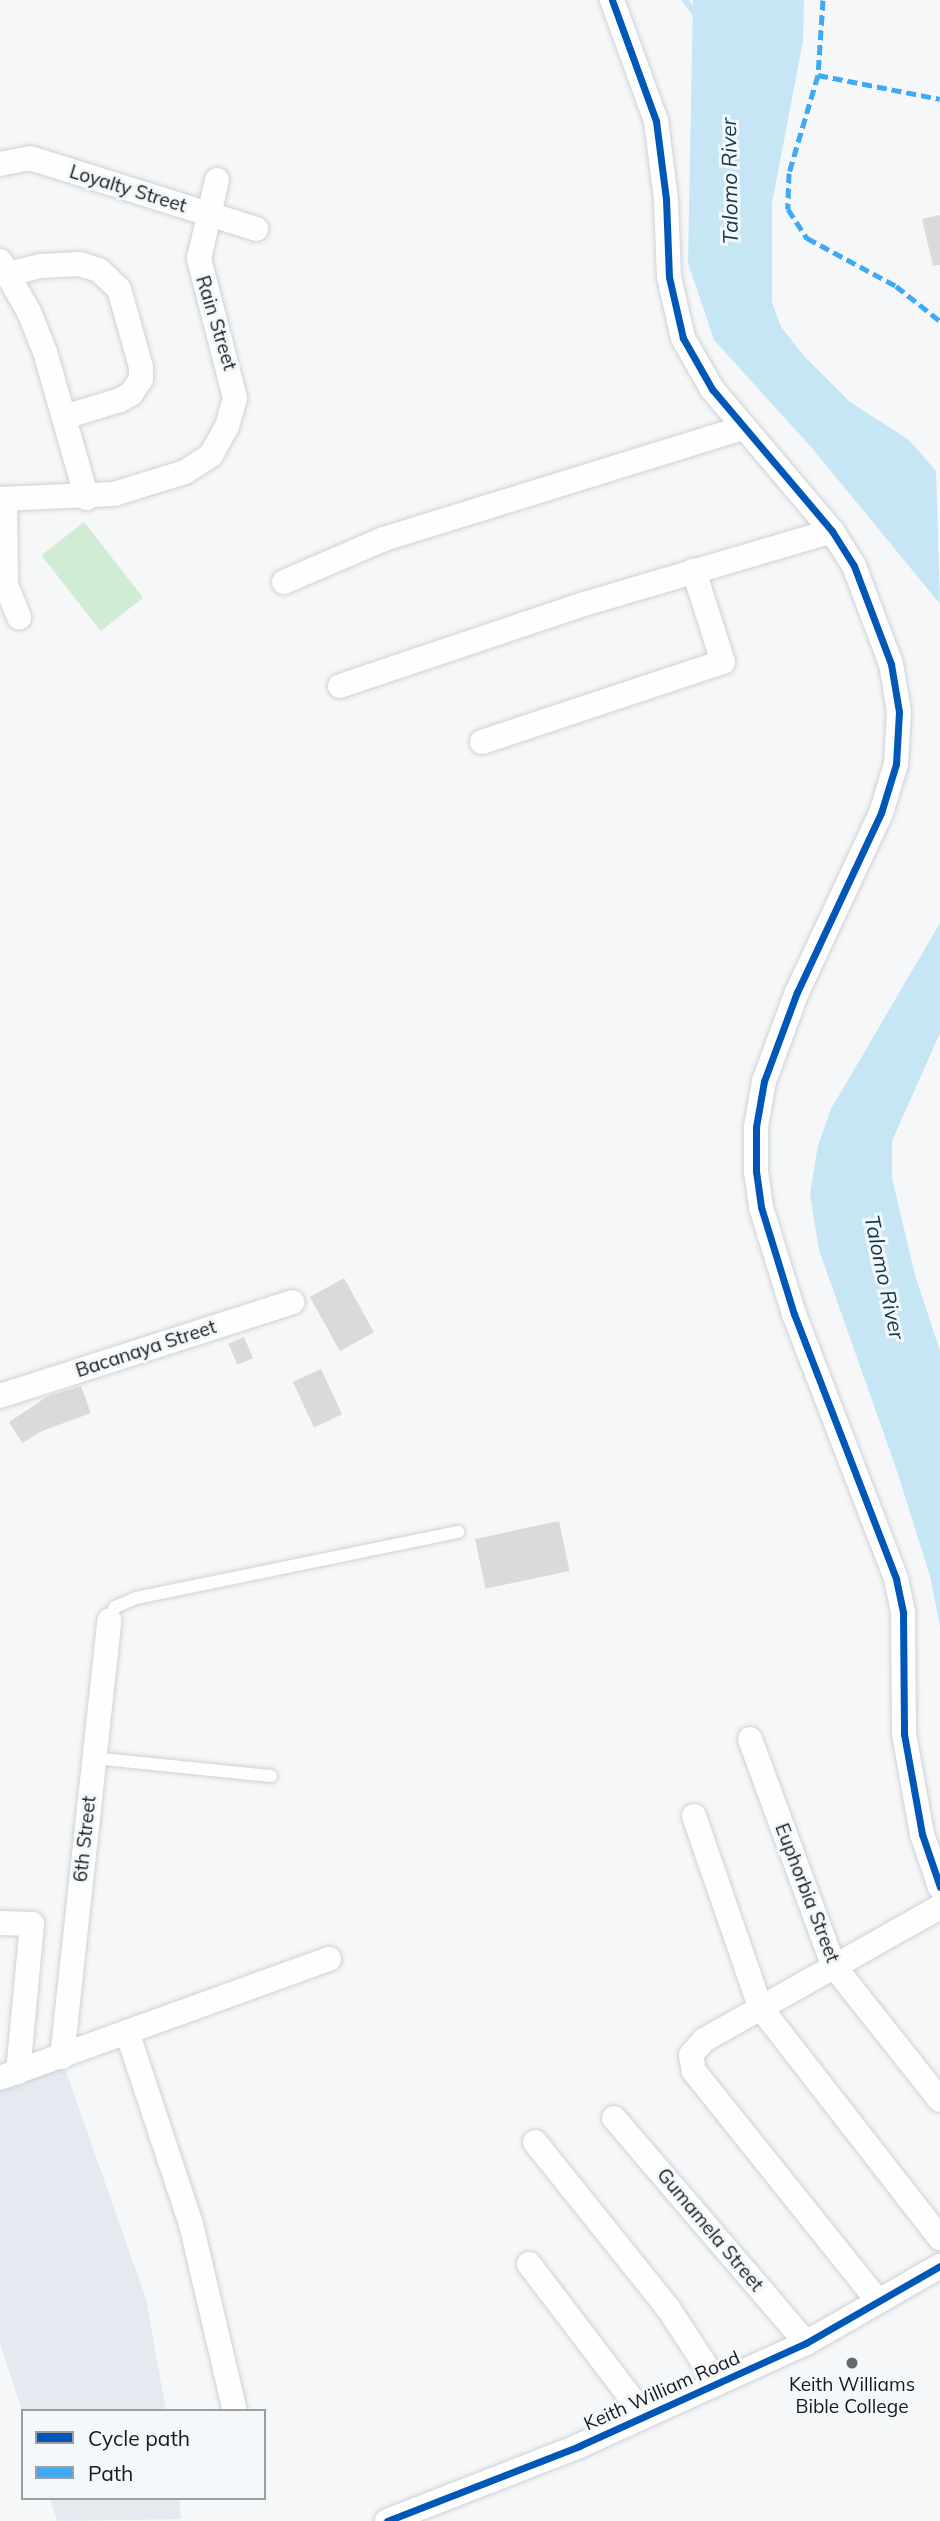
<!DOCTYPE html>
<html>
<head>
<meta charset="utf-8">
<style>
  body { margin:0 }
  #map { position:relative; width:940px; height:2521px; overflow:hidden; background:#f5f7f9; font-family:Mulish,sans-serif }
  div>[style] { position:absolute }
  .built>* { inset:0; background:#e4eaf0 }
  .green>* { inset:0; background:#d1ecd4; transform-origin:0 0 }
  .water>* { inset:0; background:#c6e6f6 }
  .stream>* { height:6px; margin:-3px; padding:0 3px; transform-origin:3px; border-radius:3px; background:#c6e6f6 }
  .building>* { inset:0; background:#dbdadb; transform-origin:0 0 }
  .roads { filter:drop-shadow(0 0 2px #d0d1d3) drop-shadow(0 0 2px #d0d1d3) }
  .lane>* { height:12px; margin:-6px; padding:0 6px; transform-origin:6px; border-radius:6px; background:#fefefe }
  .street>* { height:24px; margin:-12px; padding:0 12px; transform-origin:12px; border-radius:12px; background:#fefefe }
  .quiet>* { height:5px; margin-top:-2.5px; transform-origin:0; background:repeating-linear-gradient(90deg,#3fa9f5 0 10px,transparent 0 15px) }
  .cycleway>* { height:7px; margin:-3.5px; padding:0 3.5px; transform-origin:3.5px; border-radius:3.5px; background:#0057b8 }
  .dots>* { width:19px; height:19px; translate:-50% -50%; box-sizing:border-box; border:4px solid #f3f8fb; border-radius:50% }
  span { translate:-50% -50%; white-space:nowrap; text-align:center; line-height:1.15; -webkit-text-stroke:6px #f3f8fb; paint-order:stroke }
  .street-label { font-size:19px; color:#181a1b }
  .poi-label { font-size:19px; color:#181a1b }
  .water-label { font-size:21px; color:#143748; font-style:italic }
  .legend { position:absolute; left:21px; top:2409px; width:245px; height:91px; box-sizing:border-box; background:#f3f8fb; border:2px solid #9b9fa1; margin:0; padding:9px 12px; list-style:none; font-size:21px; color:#181a1b }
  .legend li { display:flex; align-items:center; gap:14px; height:35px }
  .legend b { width:35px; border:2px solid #9b9fa1 }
</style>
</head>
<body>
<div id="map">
  <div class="built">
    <div style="clip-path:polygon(63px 2063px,146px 2299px,166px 2411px,23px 2411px,23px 2414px,0 2344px,0 2086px)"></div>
    <div style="clip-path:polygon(50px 2498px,179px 2498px,181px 2519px,57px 2521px)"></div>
  </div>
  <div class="green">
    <div style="left:84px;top:522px;width:96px;height:54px;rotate:52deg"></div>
  </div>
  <div class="water">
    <div style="clip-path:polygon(693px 0,804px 0,803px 41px,772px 203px,772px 302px,781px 327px,805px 357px,850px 402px,909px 440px,936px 471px,940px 604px,812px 448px,714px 340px,688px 263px)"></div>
    <div style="clip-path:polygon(940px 923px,940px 1033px,892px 1141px,892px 1178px,915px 1275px,940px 1351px,940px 1626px,930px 1576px,897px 1471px,819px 1250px,810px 1194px,818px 1145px,831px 1109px)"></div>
  </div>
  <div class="stream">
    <div style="left:685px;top:0;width:22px;rotate:54deg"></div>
  </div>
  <div class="building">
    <div style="clip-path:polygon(940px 215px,940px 265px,933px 266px,922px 219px)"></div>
    <div style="left:344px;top:1278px;width:62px;height:39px;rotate:61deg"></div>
    <div style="left:244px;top:1337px;width:23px;height:17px;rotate:67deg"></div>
    <div style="left:321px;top:1369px;width:50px;height:31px;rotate:65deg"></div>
    <div style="clip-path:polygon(81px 1386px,91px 1413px,42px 1431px,22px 1443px,9px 1422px,48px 1396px)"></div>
    <div style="left:559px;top:1521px;width:51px;height:86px;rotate:78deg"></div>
  </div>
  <div class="roads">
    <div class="lane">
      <div style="left:109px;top:1621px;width:15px;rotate:-67deg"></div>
      <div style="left:115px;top:1607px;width:23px;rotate:-23deg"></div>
      <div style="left:136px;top:1598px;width:329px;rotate:-11.6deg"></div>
      <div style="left:93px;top:1758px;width:179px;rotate:5.8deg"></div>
    </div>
    <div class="street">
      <div style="left:612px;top:0;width:129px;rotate:70deg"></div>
      <div style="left:656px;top:121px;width:79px;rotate:82.7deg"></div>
      <div style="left:666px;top:199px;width:78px;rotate:87.8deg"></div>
      <div style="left:669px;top:277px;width:63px;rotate:77.1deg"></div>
      <div style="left:683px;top:338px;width:59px;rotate:60.4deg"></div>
      <div style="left:712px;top:389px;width:186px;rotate:49.8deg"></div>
      <div style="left:832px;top:531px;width:41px;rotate:57.8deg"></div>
      <div style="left:854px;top:566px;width:105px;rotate:69.3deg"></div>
      <div style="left:891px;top:664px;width:49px;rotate:80.5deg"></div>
      <div style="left:899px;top:712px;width:52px;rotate:93.3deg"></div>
      <div style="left:896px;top:764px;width:51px;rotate:107deg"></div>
      <div style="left:881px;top:813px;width:198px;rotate:115.1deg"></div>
      <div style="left:797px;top:992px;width:95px;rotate:110.3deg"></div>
      <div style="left:764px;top:1081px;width:47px;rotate:99.9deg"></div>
      <div style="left:756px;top:1127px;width:44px;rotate:90deg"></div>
      <div style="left:756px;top:1171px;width:36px;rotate:82deg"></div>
      <div style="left:761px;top:1207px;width:112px;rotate:72.9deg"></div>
      <div style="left:794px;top:1314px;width:284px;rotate:68.9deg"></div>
      <div style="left:896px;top:1579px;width:35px;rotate:78deg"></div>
      <div style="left:903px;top:1613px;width:121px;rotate:89.5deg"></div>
      <div style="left:904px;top:1734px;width:102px;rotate:79.8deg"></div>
      <div style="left:922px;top:1834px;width:56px;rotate:71.2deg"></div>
      <div style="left:0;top:164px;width:31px;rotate:-11deg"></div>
      <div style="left:30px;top:158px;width:237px;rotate:17.4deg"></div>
      <div style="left:0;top:261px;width:59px;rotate:60.4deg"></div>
      <div style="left:29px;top:312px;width:43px;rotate:68.2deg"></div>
      <div style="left:45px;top:352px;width:152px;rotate:74deg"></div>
      <div style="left:8px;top:274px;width:34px;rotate:-14deg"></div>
      <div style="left:41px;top:266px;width:39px;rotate:-3deg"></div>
      <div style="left:80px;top:264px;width:20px;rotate:18deg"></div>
      <div style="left:99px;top:270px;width:28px;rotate:44deg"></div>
      <div style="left:119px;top:289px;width:81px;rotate:74.2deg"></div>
      <div style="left:141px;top:367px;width:12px;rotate:90deg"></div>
      <div style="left:141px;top:379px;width:18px;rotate:124deg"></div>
      <div style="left:131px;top:394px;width:13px;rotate:151deg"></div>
      <div style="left:120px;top:400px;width:59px;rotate:163.1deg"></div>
      <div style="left:0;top:499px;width:114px;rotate:-2.5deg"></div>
      <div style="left:114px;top:494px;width:74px;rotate:-17.2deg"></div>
      <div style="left:185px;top:472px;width:31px;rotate:-33deg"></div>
      <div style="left:211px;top:455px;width:33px;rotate:-61deg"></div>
      <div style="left:227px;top:426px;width:29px;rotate:-74deg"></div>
      <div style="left:235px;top:398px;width:144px;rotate:-104.5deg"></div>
      <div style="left:199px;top:259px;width:81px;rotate:-77.2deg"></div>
      <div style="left:5px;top:499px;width:86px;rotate:89.3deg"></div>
      <div style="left:6px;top:585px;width:35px;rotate:68deg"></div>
      <div style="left:284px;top:582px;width:109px;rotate:-23.3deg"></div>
      <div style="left:384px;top:539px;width:376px;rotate:-17.2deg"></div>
      <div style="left:340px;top:686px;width:257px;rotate:-18.6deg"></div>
      <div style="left:584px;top:604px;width:259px;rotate:-16.4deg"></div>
      <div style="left:482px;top:742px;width:254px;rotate:-18.4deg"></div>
      <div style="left:723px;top:662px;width:96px;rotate:-107.7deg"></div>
      <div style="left:0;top:1396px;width:307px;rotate:-17.8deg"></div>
      <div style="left:750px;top:1739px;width:241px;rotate:69.8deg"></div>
      <div style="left:833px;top:1965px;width:172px;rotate:51.6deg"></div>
      <div style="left:694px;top:1816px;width:202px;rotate:70.9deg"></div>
      <div style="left:760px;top:2007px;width:293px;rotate:52.1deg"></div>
      <div style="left:0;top:1923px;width:32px;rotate:2deg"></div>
      <div style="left:32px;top:1924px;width:149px;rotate:95.4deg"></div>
      <div style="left:127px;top:2032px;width:202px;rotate:71.6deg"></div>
      <div style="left:191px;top:2224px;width:192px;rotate:76.8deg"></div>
      <div style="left:62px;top:2057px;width:439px;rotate:-83.8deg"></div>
      <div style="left:0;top:2078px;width:350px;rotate:-19.9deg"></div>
      <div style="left:614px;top:2118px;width:296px;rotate:49.5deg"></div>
      <div style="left:535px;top:2142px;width:213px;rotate:51.3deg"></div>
      <div style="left:668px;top:2308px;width:90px;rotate:56.8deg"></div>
      <div style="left:529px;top:2264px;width:191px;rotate:52.7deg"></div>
      <div style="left:878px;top:2301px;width:295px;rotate:-128.7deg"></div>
      <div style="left:694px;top:2071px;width:16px;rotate:-101deg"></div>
      <div style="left:691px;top:2055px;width:20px;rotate:-49deg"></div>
      <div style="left:704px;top:2040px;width:271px;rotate:-29.4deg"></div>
      <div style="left:387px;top:2521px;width:206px;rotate:-21.3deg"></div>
      <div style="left:579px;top:2446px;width:249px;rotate:-24.4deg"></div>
      <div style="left:806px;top:2343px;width:155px;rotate:-29.9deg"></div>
    </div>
  </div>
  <div class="quiet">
    <div style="left:823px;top:0;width:75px;rotate:93.8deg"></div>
    <div style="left:818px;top:75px;width:102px;rotate:106.5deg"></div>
    <div style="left:789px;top:173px;width:36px;rotate:92deg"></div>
    <div style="left:788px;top:209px;width:35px;rotate:57deg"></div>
    <div style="left:807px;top:238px;width:101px;rotate:28.3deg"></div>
    <div style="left:896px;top:286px;width:56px;rotate:38.5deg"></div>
    <div style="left:818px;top:75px;width:124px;rotate:11.1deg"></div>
  </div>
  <div class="cycleway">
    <div style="left:612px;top:0;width:129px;rotate:70deg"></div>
    <div style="left:656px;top:121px;width:79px;rotate:82.7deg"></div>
    <div style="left:666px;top:199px;width:78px;rotate:87.8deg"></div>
    <div style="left:669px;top:277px;width:63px;rotate:77.1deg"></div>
    <div style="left:683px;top:338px;width:59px;rotate:60.4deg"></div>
    <div style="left:712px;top:389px;width:186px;rotate:49.8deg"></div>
    <div style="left:832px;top:531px;width:41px;rotate:57.8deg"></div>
    <div style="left:854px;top:566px;width:105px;rotate:69.3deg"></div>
    <div style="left:891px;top:664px;width:49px;rotate:80.5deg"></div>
    <div style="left:899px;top:712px;width:52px;rotate:93.3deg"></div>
    <div style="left:896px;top:764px;width:51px;rotate:107deg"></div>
    <div style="left:881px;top:813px;width:198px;rotate:115.1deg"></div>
    <div style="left:797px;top:992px;width:95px;rotate:110.3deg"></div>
    <div style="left:764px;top:1081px;width:47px;rotate:99.9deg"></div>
    <div style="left:756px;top:1127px;width:44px;rotate:90deg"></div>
    <div style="left:756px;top:1171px;width:36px;rotate:82deg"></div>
    <div style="left:761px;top:1207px;width:112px;rotate:72.9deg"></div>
    <div style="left:794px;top:1314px;width:284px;rotate:68.9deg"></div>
    <div style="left:896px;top:1579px;width:35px;rotate:78deg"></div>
    <div style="left:903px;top:1613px;width:121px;rotate:89.5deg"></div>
    <div style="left:904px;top:1734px;width:102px;rotate:79.8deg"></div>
    <div style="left:922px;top:1834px;width:56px;rotate:71.2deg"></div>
    <div style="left:387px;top:2521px;width:206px;rotate:-21.3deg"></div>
    <div style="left:579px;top:2446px;width:249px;rotate:-24.4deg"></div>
    <div style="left:806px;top:2343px;width:155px;rotate:-29.9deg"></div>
  </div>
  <div class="dots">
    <div style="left:852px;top:2363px;background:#656769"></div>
  </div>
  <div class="street-label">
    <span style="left:128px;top:189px;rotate:17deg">Loyalty Street</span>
    <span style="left:216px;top:323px;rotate:73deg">Rain Street</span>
    <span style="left:146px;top:1349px;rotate:-18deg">Bacanaya Street</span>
    <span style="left:85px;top:1839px;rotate:-84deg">6th Street</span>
    <span style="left:807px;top:1893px;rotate:69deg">Euphorbia Street</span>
    <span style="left:710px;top:2230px;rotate:50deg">Gumamela Street</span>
    <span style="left:662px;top:2391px;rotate:-24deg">Keith William Road</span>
  </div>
  <div class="poi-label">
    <span style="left:852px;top:2396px">Keith Williams<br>Bible College</span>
  </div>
  <div class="water-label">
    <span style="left:729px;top:181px;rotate:-91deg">Talomo River</span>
    <span style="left:885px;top:1277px;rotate:78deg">Talomo River</span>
  </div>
  <ul class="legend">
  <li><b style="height:9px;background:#0057b8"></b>Cycle path</li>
  <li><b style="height:9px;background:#3fa9f5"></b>Path</li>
  </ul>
</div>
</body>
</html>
